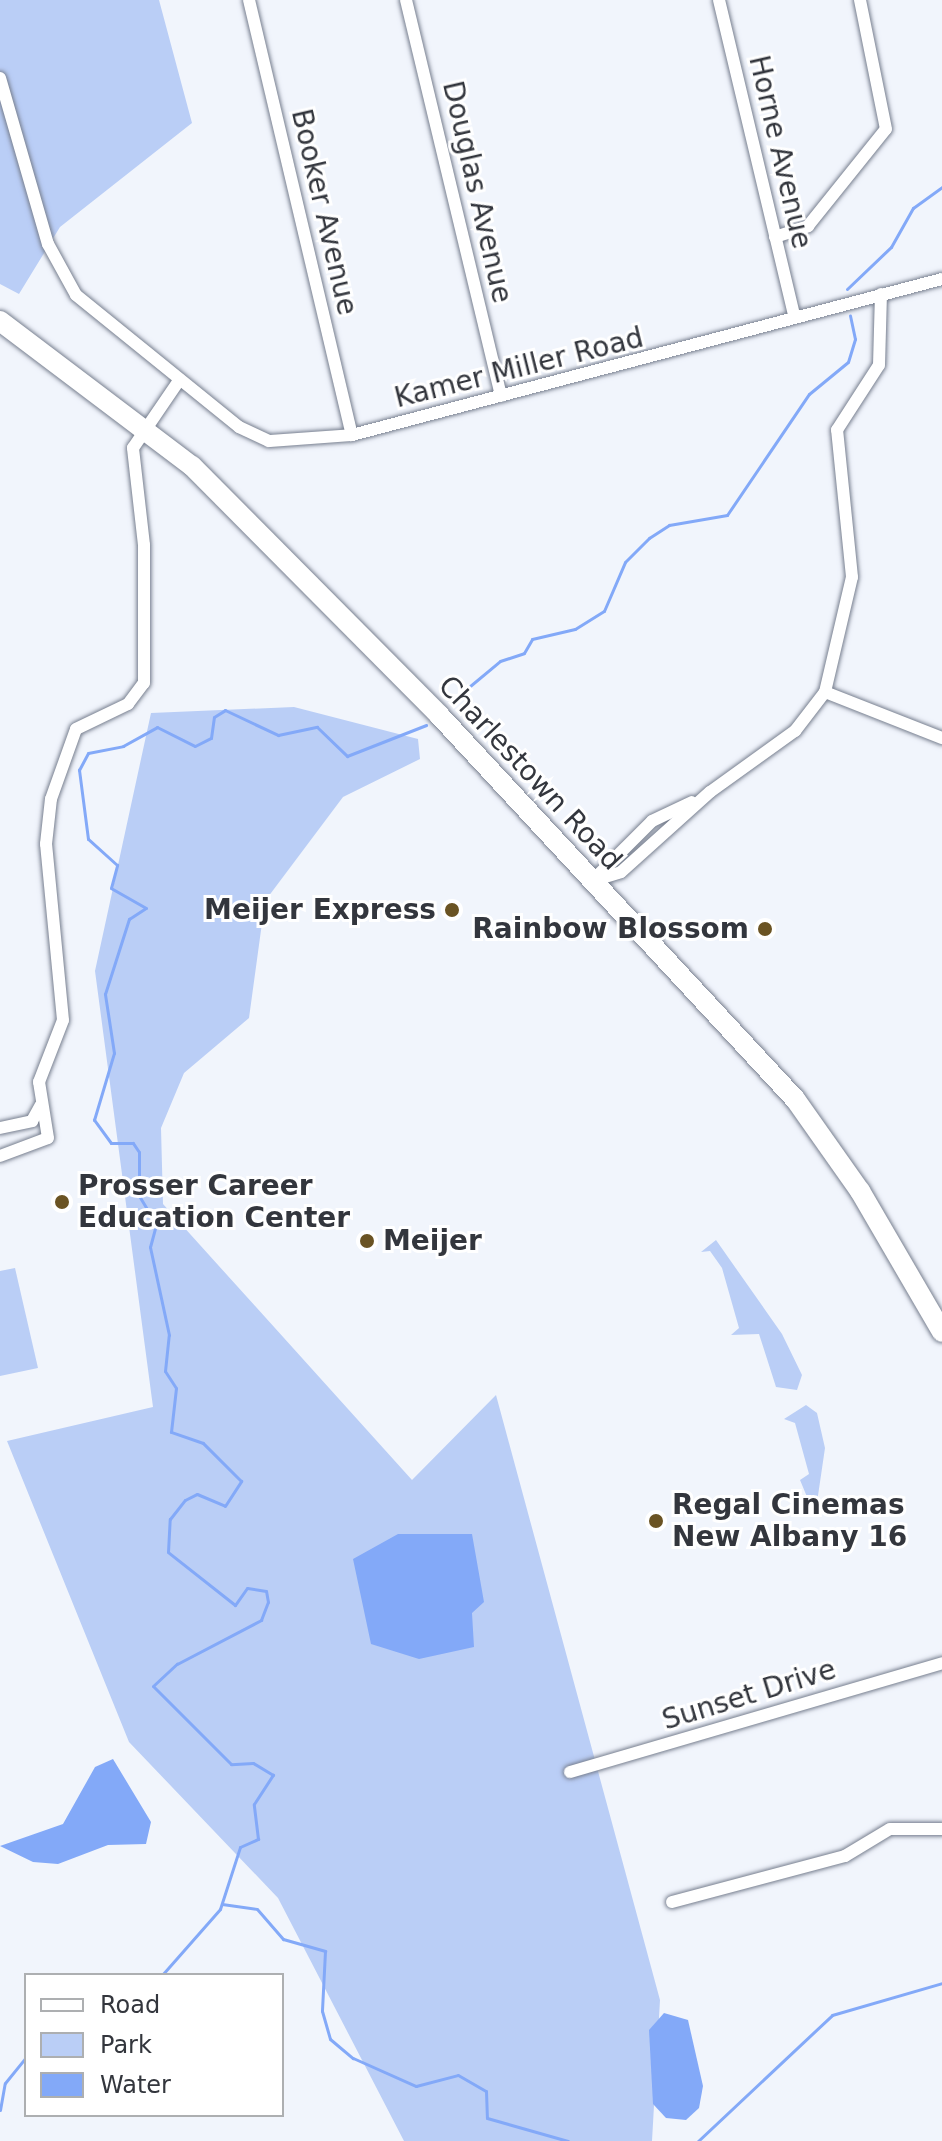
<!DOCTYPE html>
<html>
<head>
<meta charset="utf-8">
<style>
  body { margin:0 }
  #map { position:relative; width:942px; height:2141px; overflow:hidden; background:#f1f5fc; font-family:"DejaVu Sans",sans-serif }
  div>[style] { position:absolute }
  .green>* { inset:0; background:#bacef6 }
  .water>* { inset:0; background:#83a9f8 }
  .stream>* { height:3px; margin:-1.5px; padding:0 1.5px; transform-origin:1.5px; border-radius:1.5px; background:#83a9f8 }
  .roads { filter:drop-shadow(0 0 2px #777f8f) drop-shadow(0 0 2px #777f8f) }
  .minor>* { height:12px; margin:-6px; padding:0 6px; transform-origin:6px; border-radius:6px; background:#fff }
  .primary>* { height:20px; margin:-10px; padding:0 10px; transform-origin:10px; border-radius:10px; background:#fff }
  .dots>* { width:22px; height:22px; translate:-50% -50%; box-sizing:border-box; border:4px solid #fff; border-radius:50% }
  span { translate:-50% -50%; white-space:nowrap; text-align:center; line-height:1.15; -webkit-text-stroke:6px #fff; paint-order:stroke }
  .street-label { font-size:28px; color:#33363d }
  .poi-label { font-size:28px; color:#33363d; font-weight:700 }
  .right { translate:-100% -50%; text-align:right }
  .left { translate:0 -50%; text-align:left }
  .legend { position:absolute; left:24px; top:1973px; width:260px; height:144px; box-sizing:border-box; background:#fff; border:2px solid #adafb1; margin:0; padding:10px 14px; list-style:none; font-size:24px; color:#33363d }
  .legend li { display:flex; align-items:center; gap:16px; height:40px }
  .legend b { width:40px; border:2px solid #adafb1 }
</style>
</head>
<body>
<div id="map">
  <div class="green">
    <div style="clip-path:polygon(0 0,159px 0,192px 123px,60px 227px,19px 294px,0 284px)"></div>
    <div style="clip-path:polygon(294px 707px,418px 739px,420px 759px,343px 797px,265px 901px,249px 1018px,184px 1073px,161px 1128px,163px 1204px,412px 1480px,496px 1395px,660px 2000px,652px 2141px,404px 2141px,278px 1898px,129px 1742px,7px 1441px,153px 1407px,95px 971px,151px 713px)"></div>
    <div style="clip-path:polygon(716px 1240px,782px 1334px,802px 1375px,797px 1390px,776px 1387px,759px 1334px,731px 1335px,739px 1328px,722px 1268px,710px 1251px,701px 1252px)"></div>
    <div style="clip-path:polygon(15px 1268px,38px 1368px,0 1376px,0 1271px)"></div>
    <div style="clip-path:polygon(806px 1405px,817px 1413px,825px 1448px,815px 1516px,800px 1480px,809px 1474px,795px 1423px,784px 1419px)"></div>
  </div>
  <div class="water">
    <div style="clip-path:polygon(398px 1534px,472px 1534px,484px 1602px,472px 1613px,474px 1647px,419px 1659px,371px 1644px,353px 1559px)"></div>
    <div style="clip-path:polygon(113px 1759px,151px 1822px,146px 1844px,108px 1845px,58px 1864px,33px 1862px,0 1846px,63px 1824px,95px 1767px)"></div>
    <div style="clip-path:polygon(664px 2013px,688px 2020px,703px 2086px,699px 2108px,686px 2120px,666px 2118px,653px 2104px,649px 2030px)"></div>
  </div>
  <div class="stream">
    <div style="left:847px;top:289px;width:61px;rotate:-43.7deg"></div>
    <div style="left:891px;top:247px;width:45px;rotate:-60.6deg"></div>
    <div style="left:913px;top:208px;width:36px;rotate:-36deg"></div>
    <div style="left:452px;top:701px;width:62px;rotate:-39.8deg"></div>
    <div style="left:500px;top:661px;width:25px;rotate:-18deg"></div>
    <div style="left:524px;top:653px;width:16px;rotate:-60deg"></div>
    <div style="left:532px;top:639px;width:44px;rotate:-13.1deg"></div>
    <div style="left:575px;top:629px;width:34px;rotate:-32deg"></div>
    <div style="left:604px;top:611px;width:53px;rotate:-66.8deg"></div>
    <div style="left:625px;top:562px;width:34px;rotate:-45deg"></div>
    <div style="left:649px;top:538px;width:24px;rotate:-33deg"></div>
    <div style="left:669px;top:525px;width:59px;rotate:-9.8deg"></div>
    <div style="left:727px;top:515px;width:146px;rotate:-55.9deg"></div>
    <div style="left:809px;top:394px;width:50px;rotate:-39.4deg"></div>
    <div style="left:848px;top:362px;width:24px;rotate:-73deg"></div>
    <div style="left:855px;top:339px;width:24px;rotate:-102deg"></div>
    <div style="left:222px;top:1904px;width:35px;rotate:8deg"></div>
    <div style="left:257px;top:1909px;width:40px;rotate:49deg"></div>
    <div style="left:283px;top:1939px;width:44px;rotate:15.9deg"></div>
    <div style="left:325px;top:1951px;width:60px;rotate:92.9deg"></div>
    <div style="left:322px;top:2011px;width:29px;rotate:74deg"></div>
    <div style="left:330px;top:2039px;width:30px;rotate:40deg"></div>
    <div style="left:353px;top:2058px;width:69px;rotate:24deg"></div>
    <div style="left:416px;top:2086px;width:43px;rotate:-14.7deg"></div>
    <div style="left:458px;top:2075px;width:32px;rotate:30deg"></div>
    <div style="left:486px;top:2091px;width:27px;rotate:88deg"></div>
    <div style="left:487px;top:2118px;width:84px;rotate:15.9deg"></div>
    <div style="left:162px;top:1975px;width:88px;rotate:-48.7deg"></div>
    <div style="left:220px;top:1909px;width:65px;rotate:-72.1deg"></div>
    <div style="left:240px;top:1847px;width:20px;rotate:-24deg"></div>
    <div style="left:258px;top:1839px;width:35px;rotate:-97deg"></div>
    <div style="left:254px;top:1804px;width:35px;rotate:-57deg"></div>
    <div style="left:273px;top:1775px;width:23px;rotate:-149deg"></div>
    <div style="left:253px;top:1763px;width:22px;rotate:177deg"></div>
    <div style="left:231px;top:1764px;width:110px;rotate:-135deg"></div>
    <div style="left:153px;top:1686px;width:33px;rotate:-43deg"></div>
    <div style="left:177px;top:1664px;width:95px;rotate:-27.6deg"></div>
    <div style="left:261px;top:1620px;width:19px;rotate:-69deg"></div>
    <div style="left:268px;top:1602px;width:11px;rotate:-100deg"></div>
    <div style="left:266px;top:1591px;width:19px;rotate:-171deg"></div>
    <div style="left:247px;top:1588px;width:21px;rotate:125deg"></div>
    <div style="left:235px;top:1605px;width:85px;rotate:-141.7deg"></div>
    <div style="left:168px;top:1552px;width:33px;rotate:-87deg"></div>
    <div style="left:170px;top:1519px;width:24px;rotate:-52deg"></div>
    <div style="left:185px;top:1500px;width:13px;rotate:-27deg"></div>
    <div style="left:197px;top:1494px;width:30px;rotate:23deg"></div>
    <div style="left:225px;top:1506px;width:30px;rotate:-57deg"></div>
    <div style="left:241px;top:1481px;width:54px;rotate:-135deg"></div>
    <div style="left:203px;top:1443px;width:34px;rotate:-161deg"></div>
    <div style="left:171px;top:1432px;width:44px;rotate:-83.5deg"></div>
    <div style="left:176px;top:1388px;width:20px;rotate:-123deg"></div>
    <div style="left:165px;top:1371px;width:36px;rotate:-84deg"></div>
    <div style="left:169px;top:1335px;width:90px;rotate:-102.2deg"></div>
    <div style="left:150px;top:1247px;width:24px;rotate:-75deg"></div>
    <div style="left:156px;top:1224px;width:33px;rotate:-121deg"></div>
    <div style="left:139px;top:1196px;width:44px;rotate:-90deg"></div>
    <div style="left:139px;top:1152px;width:11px;rotate:-124deg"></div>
    <div style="left:133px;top:1143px;width:22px;rotate:180deg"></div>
    <div style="left:111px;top:1143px;width:29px;rotate:-126deg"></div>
    <div style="left:94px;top:1120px;width:70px;rotate:-73.4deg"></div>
    <div style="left:114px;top:1053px;width:60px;rotate:-98.7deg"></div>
    <div style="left:105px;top:994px;width:79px;rotate:-72.3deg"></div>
    <div style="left:129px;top:919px;width:20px;rotate:-33deg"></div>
    <div style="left:146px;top:908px;width:40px;rotate:-150.3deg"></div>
    <div style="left:111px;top:888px;width:24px;rotate:-75deg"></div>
    <div style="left:117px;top:865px;width:39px;rotate:-138deg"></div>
    <div style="left:88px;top:839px;width:70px;rotate:-97.4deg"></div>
    <div style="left:79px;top:770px;width:19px;rotate:-62deg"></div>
    <div style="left:88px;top:753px;width:36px;rotate:-11deg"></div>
    <div style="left:123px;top:746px;width:39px;rotate:-29deg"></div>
    <div style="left:157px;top:727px;width:42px;rotate:26.6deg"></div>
    <div style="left:195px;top:746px;width:18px;rotate:-27deg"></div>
    <div style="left:211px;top:738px;width:21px;rotate:-82deg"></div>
    <div style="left:214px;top:717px;width:13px;rotate:-32deg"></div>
    <div style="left:225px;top:710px;width:59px;rotate:25.3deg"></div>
    <div style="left:278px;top:735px;width:40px;rotate:-12deg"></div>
    <div style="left:317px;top:727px;width:42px;rotate:44deg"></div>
    <div style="left:347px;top:756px;width:85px;rotate:-21.4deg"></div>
    <div style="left:0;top:2110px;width:27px;rotate:-80deg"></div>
    <div style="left:5px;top:2083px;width:33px;rotate:-51deg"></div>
    <div style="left:698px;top:2141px;width:184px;rotate:-43.2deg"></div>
    <div style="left:832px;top:2015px;width:115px;rotate:-16.2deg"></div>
  </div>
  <div class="roads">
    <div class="minor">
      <div style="left:249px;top:0;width:447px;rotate:76.7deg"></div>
      <div style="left:406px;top:0;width:407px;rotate:76.5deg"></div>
      <div style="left:719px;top:0;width:325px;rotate:76.6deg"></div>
      <div style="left:0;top:78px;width:173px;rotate:73.9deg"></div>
      <div style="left:48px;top:244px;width:58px;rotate:61.2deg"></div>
      <div style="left:76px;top:295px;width:210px;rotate:39deg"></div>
      <div style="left:239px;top:427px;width:33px;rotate:25deg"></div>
      <div style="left:269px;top:441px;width:83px;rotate:-4.1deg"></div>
      <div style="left:352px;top:435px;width:610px;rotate:-14.81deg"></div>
      <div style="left:775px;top:237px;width:35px;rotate:-18deg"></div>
      <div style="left:808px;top:226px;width:124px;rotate:-51.2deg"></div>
      <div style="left:886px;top:129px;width:132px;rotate:-101.4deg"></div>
      <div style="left:825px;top:692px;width:118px;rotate:-76.8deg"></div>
      <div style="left:852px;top:577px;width:148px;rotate:-95.8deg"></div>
      <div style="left:837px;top:430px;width:77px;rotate:-57.1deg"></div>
      <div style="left:879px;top:365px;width:71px;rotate:-88.4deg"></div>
      <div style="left:592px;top:881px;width:30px;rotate:-17deg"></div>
      <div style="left:621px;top:872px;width:120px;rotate:-42deg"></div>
      <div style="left:710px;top:792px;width:105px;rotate:-35.7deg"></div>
      <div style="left:795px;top:731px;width:49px;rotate:-52.4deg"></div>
      <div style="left:825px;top:692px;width:126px;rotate:21.5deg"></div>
      <div style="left:592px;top:881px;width:85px;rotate:-45deg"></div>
      <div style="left:652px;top:821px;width:44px;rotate:-25.4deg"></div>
      <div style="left:0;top:1128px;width:33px;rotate:-12deg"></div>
      <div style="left:32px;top:1121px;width:18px;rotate:-61deg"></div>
      <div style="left:0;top:1156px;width:51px;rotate:-20.6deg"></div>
      <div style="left:48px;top:1138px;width:57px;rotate:-99.1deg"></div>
      <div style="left:39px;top:1082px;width:66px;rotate:-68.8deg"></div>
      <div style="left:63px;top:1020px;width:177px;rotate:-95.5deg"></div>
      <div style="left:46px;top:844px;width:45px;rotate:-83.7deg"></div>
      <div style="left:51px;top:799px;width:74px;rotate:-70.3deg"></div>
      <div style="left:76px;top:729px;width:58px;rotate:-25.7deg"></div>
      <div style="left:128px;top:704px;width:26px;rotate:-53deg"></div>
      <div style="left:144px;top:683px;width:138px;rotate:-90deg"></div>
      <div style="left:144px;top:545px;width:98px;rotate:-96.5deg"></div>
      <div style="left:133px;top:448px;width:83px;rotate:-55.7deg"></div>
      <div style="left:570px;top:1772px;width:388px;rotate:-16.3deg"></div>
      <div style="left:672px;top:1902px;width:179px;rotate:-14.9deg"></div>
      <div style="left:845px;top:1856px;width:52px;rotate:-31deg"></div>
      <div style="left:890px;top:1829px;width:52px"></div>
    </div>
    <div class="primary">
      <div style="left:0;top:321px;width:241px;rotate:37.1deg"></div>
      <div style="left:192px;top:466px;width:351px;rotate:45.2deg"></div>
      <div style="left:439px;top:715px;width:524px;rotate:47.17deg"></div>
      <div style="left:795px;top:1099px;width:113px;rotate:54.8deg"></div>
      <div style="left:860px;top:1191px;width:163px;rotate:59.8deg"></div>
    </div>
  </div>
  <div class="dots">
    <div style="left:452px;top:910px;background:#6a5323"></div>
    <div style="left:765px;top:929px;background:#6a5323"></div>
    <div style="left:62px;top:1202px;background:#6a5323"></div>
    <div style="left:367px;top:1241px;background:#6a5323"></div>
    <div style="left:656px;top:1521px;background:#6a5323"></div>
  </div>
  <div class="street-label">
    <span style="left:780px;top:152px;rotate:77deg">Horne Avenue</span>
    <span style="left:477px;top:192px;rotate:77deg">Douglas Avenue</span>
    <span style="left:324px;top:212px;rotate:77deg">Booker Avenue</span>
    <span style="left:519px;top:368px;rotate:-14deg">Kamer Miller Road</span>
    <span style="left:530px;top:773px;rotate:47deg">Charlestown Road</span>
    <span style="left:749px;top:1695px;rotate:-17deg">Sunset Drive</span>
  </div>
  <div class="poi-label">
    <span class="right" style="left:436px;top:910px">Meijer Express</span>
    <span class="right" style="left:749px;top:929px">Rainbow Blossom</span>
    <span class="left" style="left:78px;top:1202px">Prosser Career<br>Education Center</span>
    <span class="left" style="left:383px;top:1241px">Meijer</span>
    <span class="left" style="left:672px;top:1521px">Regal Cinemas<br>New Albany 16</span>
  </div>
  <ul class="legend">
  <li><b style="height:10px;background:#fff"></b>Road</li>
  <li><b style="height:22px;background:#bacef6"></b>Park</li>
  <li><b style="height:22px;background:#83a9f8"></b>Water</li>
  </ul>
</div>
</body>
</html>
